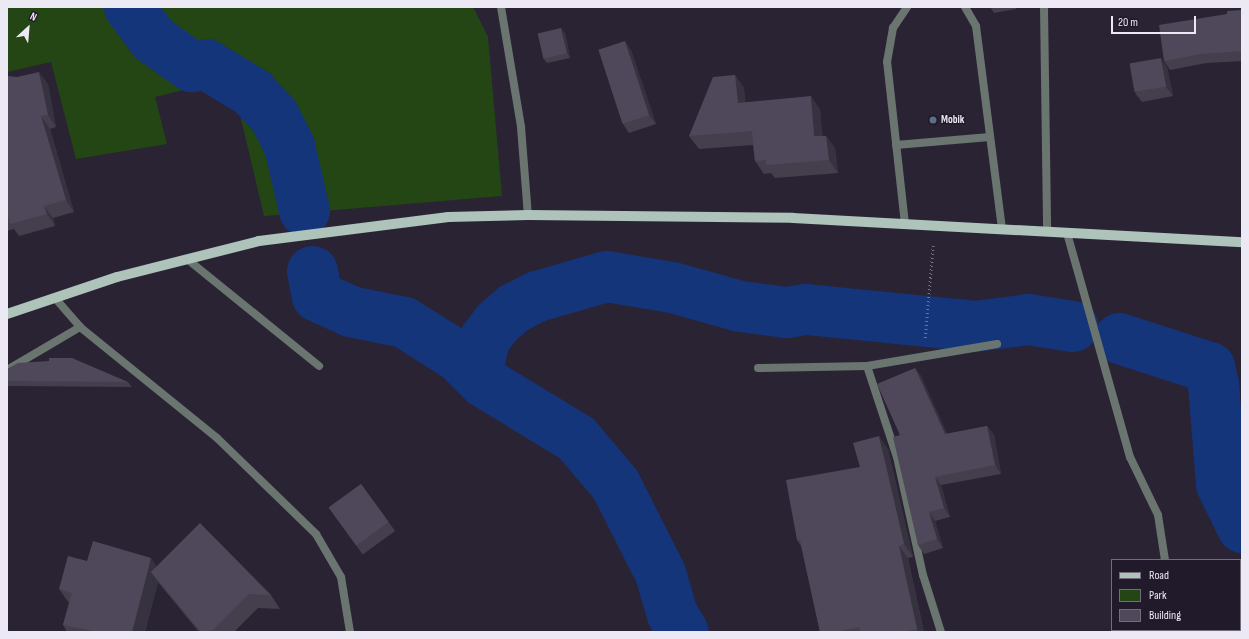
<!DOCTYPE html>
<html>
<head>
<meta charset="utf-8">
<style>
  body { margin:0 }
  #map { position:relative; width:1249px; height:639px; overflow:hidden; background:#2a2334; font-family:"Sofia Sans Condensed",sans-serif }
  div>[style] { position:absolute }
  .green>* { inset:0; background:#234614 }
  .river>* { height:51px; margin:-25.5px; padding:0 25.5px; transform-origin:25.5px; border-radius:25.5px; background:#14357a }
  .path>* { height:2.5px; margin-top:-1.25px; transform-origin:0; background:repeating-linear-gradient(90deg,#787280 0 1px,transparent 0 4px) }
  .service>* { height:8px; margin:-4px; padding:0 4px; transform-origin:4px; border-radius:4px; background:#6b7570 }
  .minor>* { height:8px; margin:-4px; padding:0 4px; transform-origin:4px; border-radius:4px; background:#6b7570 }
  .primary>* { height:10px; margin:-5px; padding:0 5px; transform-origin:5px; border-radius:5px; background:#aec3b9 }
  .wall>* { inset:0; background:#443e4d; transform-origin:0 0 }
  .shaded-wall>* { inset:0; background:#37323f }
  .building>* { inset:0; background:#4f485a; transform-origin:0 0 }
  .dots>* { width:11px; height:11px; translate:-50% -50%; box-sizing:border-box; border:2px solid #211a2a; border-radius:50% }
  span { translate:-50% -50%; white-space:nowrap; text-align:center; line-height:1.15; -webkit-text-stroke:3px #211a2a; paint-order:stroke }
  .poi-label { font-size:11px; color:#ede9f4; font-weight:700 }
  .left { translate:0 -50%; text-align:left }
  .frame { position:absolute; inset:0; border:8px solid #ede9f4; pointer-events:none }
  .legend { position:absolute; left:1111px; top:559px; width:130px; height:72px; box-sizing:border-box; background:#211a2a; border:1px solid #736d7b; margin:0; padding:5px 7px; list-style:none; font-size:12px; color:#ede9f4 }
  .legend li { display:flex; align-items:center; gap:8px; height:20px }
  .legend b { width:20px; border:1px solid #736d7b }
  .north { position:absolute; left:8px; top:8px; width:40px; height:40px; -webkit-text-stroke:3px #211a2a; paint-order:stroke; rotate:26deg; font-size:11px; font-weight:700; line-height:16px; text-align:center; color:#ede9f4 }
  .north::after { content:''; display:block; margin:auto; width:14px; height:18px; background:#ede9f4; clip-path:polygon(50% 0,100% 100%,50% 72%,0 100%) }
  .scale { position:absolute; left:1111px; top:16px; width:85px; height:18px; box-sizing:border-box; border:2px solid #ede9f4; border-top:0; padding-left:5px; font-size:12px; line-height:14px; white-space:nowrap; color:#ede9f4; -webkit-text-stroke:3px #211a2a; paint-order:stroke }
</style>
</head>
<body>
<div id="map">
  <div class="green">
    <div style="clip-path:polygon(7px 7px,473px 7px,488px 37px,502px 196px,264px 216px,238px 106px,199px 86px,155px 97px,167px 144px,76px 159px,51px 62px,7px 72px)"></div>
  </div>
  <div class="river">
    <div style="left:129px;top:7px;width:40px;rotate:53deg"></div>
    <div style="left:153px;top:39px;width:47px;rotate:35.4deg"></div>
    <div style="left:191px;top:66px;width:15px;rotate:-8deg"></div>
    <div style="left:206px;top:64px;width:54px;rotate:31.3deg"></div>
    <div style="left:252px;top:92px;width:33px;rotate:47deg"></div>
    <div style="left:274px;top:116px;width:34px;rotate:63deg"></div>
    <div style="left:289px;top:146px;width:66px;rotate:76.8deg"></div>
    <div style="left:312px;top:271px;width:25px;rotate:79deg"></div>
    <div style="left:317px;top:296px;width:36px;rotate:24deg"></div>
    <div style="left:350px;top:311px;width:55px;rotate:11.5deg"></div>
    <div style="left:404px;top:322px;width:64px;rotate:32.2deg"></div>
    <div style="left:458px;top:356px;width:37px;rotate:45deg"></div>
    <div style="left:484px;top:382px;width:108px;rotate:31.3deg"></div>
    <div style="left:576px;top:438px;width:60px;rotate:49.7deg"></div>
    <div style="left:615px;top:484px;width:100px;rotate:63.2deg"></div>
    <div style="left:660px;top:573px;width:43px;rotate:73.7deg"></div>
    <div style="left:672px;top:614px;width:21px;rotate:59deg"></div>
    <div style="left:1119px;top:338px;width:95px;rotate:17.9deg"></div>
    <div style="left:1209px;top:367px;width:17px;rotate:77deg"></div>
    <div style="left:1213px;top:384px;width:100px;rotate:85.4deg"></div>
    <div style="left:1221px;top:484px;width:48px;rotate:64deg"></div>
    <div style="left:476px;top:374px;width:36px;rotate:-77deg"></div>
    <div style="left:484px;top:339px;width:21px;rotate:-53deg"></div>
    <div style="left:497px;top:322px;width:21px;rotate:-41deg"></div>
    <div style="left:513px;top:308px;width:27px;rotate:-27deg"></div>
    <div style="left:537px;top:296px;width:72px;rotate:-16.2deg"></div>
    <div style="left:606px;top:276px;width:67px;rotate:9.5deg"></div>
    <div style="left:672px;top:287px;width:71px;rotate:15.6deg"></div>
    <div style="left:740px;top:306px;width:46px;rotate:7.4deg"></div>
    <div style="left:786px;top:312px;width:20px;rotate:-9deg"></div>
    <div style="left:806px;top:309px;width:170px;rotate:5.7deg"></div>
    <div style="left:975px;top:326px;width:53px;rotate:-7.5deg"></div>
    <div style="left:1028px;top:319px;width:45px;rotate:9deg"></div>
  </div>
  <div class="path">
    <div style="left:925px;top:338px;width:93px;rotate:-85.1deg"></div>
  </div>
  <div class="service">
    <div style="left:965px;top:7px;width:22px;rotate:60deg"></div>
    <div style="left:976px;top:26px;width:205px;rotate:82.7deg"></div>
    <div style="left:1044px;top:7px;width:225px;rotate:89.2deg"></div>
    <div style="left:896px;top:145px;width:94px;rotate:-4.9deg"></div>
    <div style="left:905px;top:224px;width:163px;rotate:-96.3deg"></div>
    <div style="left:887px;top:62px;width:35px;rotate:-80deg"></div>
    <div style="left:893px;top:28px;width:25px;rotate:-56deg"></div>
    <div style="left:187px;top:259px;width:170px;rotate:39deg"></div>
    <div style="left:7px;top:370px;width:85px;rotate:-30.5deg"></div>
  </div>
  <div class="minor">
    <div style="left:501px;top:7px;width:122px;rotate:80.5deg"></div>
    <div style="left:521px;top:127px;width:88px;rotate:85.5deg"></div>
    <div style="left:1067px;top:233px;width:233px;rotate:74.3deg"></div>
    <div style="left:1130px;top:457px;width:64px;rotate:64.2deg"></div>
    <div style="left:1158px;top:515px;width:46px;rotate:81.2deg"></div>
    <div style="left:55px;top:298px;width:38px;rotate:49deg"></div>
    <div style="left:80px;top:327px;width:176px;rotate:39deg"></div>
    <div style="left:217px;top:438px;width:138px;rotate:44.1deg"></div>
    <div style="left:316px;top:534px;width:50px;rotate:59.8deg"></div>
    <div style="left:341px;top:577px;width:56px;rotate:80.7deg"></div>
    <div style="left:867px;top:366px;width:96px;rotate:71.8deg"></div>
    <div style="left:897px;top:457px;width:121px;rotate:77.6deg"></div>
    <div style="left:923px;top:575px;width:60px;rotate:72.5deg"></div>
    <div style="left:758px;top:368px;width:109px;rotate:-1.1deg"></div>
    <div style="left:867px;top:366px;width:132px;rotate:-9.6deg"></div>
    <div style="left:1145px;top:632px;width:2px;rotate:-63deg"></div>
  </div>
  <div class="primary">
    <div style="left:7px;top:314px;width:116px;rotate:-18.6deg"></div>
    <div style="left:117px;top:277px;width:146px;rotate:-14.2deg"></div>
    <div style="left:259px;top:241px;width:191px;rotate:-7.2deg"></div>
    <div style="left:448px;top:217px;width:80px;rotate:-1.4deg"></div>
    <div style="left:528px;top:215px;width:265px;rotate:0.6deg"></div>
    <div style="left:793px;top:218px;width:450px;rotate:3.1deg"></div>
  </div>
  <div class="wall">
    <div style="clip-path:polygon(990px 7px,1016px 7px,1016px 9px,994px 13px)"></div>
    <div style="clip-path:polygon(1242px 10px,1242px 61px,1207px 63px,1170px 70px,1164px 61px,1227px 14px)"></div>
    <div style="clip-path:polygon(565px 33px,570px 58px,547px 63px,543px 58px)"></div>
    <div style="clip-path:polygon(631px 50px,656px 124px,629px 133px,623px 124px)"></div>
    <div style="clip-path:polygon(1167px 67px,1173px 96px,1142px 102px,1135px 93px)"></div>
    <div style="clip-path:polygon(735px 75px,744px 88px,745px 102px,820px 109px,822px 136px,826px 136px,835px 148px,838px 173px,775px 178px,771px 173px,764px 174px,755px 161px,753px 145px,699px 149px,689px 136px)"></div>
    <div style="clip-path:polygon(7px 76px,48px 84px,56px 127px,50px 129px,74px 212px,53px 218px,55px 226px,19px 236px,14px 229px,7px 231px)"></div>
    <div style="clip-path:polygon(915px 368px,921px 376px,947px 434px,987px 426px,994px 435px,1001px 474px,941px 485px,950px 517px,935px 521px,943px 548px,924px 554px,918px 545px,900px 435px)"></div>
    <div style="clip-path:polygon(7px 369px,128px 382px,132px 387px,8px 386px,7px 385px)"></div>
    <div style="clip-path:polygon(888px 449px,913px 557px,908px 558px,924px 632px,820px 632px,801px 546px,797px 540px,860px 467px)"></div>
    <div style="left:361px;top:484px;width:58px;height:40px;rotate:54deg"></div>
    <div style="clip-path:polygon(87px 561px,156px 566px,271px 595px,280px 609px,258px 608px,234px 632px,199px 632px,158px 582px,145px 632px,67px 632px,63px 625px,69px 603px,59px 589px)"></div>
  </div>
  <div class="shaded-wall">
    <div style="clip-path:polygon(561px 28px,565px 33px,570px 58px,567px 53px)"></div>
    <div style="clip-path:polygon(625px 41px,631px 50px,656px 124px,649px 115px)"></div>
    <div style="clip-path:polygon(1161px 58px,1167px 67px,1173px 96px,1166px 87px)"></div>
    <div style="clip-path:polygon(39px 72px,48px 84px,56px 127px,48px 115px)"></div>
    <div style="clip-path:polygon(735px 75px,744px 88px,747px 116px,738px 103px)"></div>
    <div style="clip-path:polygon(811px 96px,820px 109px,824px 149px,814px 136px)"></div>
    <div style="clip-path:polygon(41px 116px,50px 129px,74px 212px,66px 200px)"></div>
    <div style="clip-path:polygon(826px 136px,835px 148px,838px 173px,829px 160px)"></div>
    <div style="clip-path:polygon(44px 206px,53px 218px,55px 226px,47px 214px)"></div>
    <div style="clip-path:polygon(915px 368px,921px 376px,951px 443px,945px 434px)"></div>
    <div style="clip-path:polygon(987px 426px,994px 435px,1001px 474px,995px 465px)"></div>
    <div style="clip-path:polygon(879px 436px,888px 449px,913px 557px,904px 544px)"></div>
    <div style="clip-path:polygon(935px 477px,941px 485px,950px 517px,944px 508px)"></div>
    <div style="clip-path:polygon(929px 512px,935px 521px,943px 548px,937px 539px)"></div>
    <div style="clip-path:polygon(899px 546px,908px 558px,924px 632px,919px 632px,917px 629px)"></div>
    <div style="clip-path:polygon(151px 558px,160px 571px,151px 572px,158px 582px,145px 632px,132px 632px)"></div>
  </div>
  <div class="building">
    <div style="clip-path:polygon(1242px 10px,1242px 51px,1201px 54px,1164px 61px,1159px 25px,1227px 14px,1227px 11px)"></div>
    <div style="left:561px;top:28px;width:26px;height:24px;rotate:77deg"></div>
    <div style="left:625px;top:41px;width:78px;height:28px;rotate:72deg"></div>
    <div style="left:1161px;top:58px;width:29px;height:32px;rotate:80deg"></div>
    <div style="clip-path:polygon(39px 72px,48px 115px,41px 116px,66px 200px,44px 206px,47px 214px,10px 224px,8px 216px,7px 216px,7px 76px,17px 77px)"></div>
    <div style="clip-path:polygon(735px 75px,738px 103px,811px 96px,814px 136px,826px 136px,829px 160px,766px 165px,766px 160px,755px 161px,752px 131px,689px 136px,713px 77px)"></div>
    <div style="clip-path:polygon(49px 358px,72px 358px,128px 382px,7px 381px,7px 369px,18px 363px,49px 361px)"></div>
    <div style="clip-path:polygon(915px 368px,945px 434px,987px 426px,995px 465px,935px 477px,944px 508px,929px 512px,937px 539px,918px 545px,893px 437px,900px 435px,877px 384px)"></div>
    <div style="clip-path:polygon(879px 436px,904px 544px,899px 546px,917px 629px,903px 632px,860px 632px,859px 627px,837px 632px,820px 632px,800px 540px,797px 540px,786px 480px,860px 467px,853px 443px)"></div>
    <div style="left:361px;top:484px;width:47px;height:40px;rotate:54deg"></div>
    <div style="clip-path:polygon(200px 523px,271px 595px,249px 594px,211px 632px,201px 632px,151px 572px)"></div>
    <div style="clip-path:polygon(93px 541px,151px 558px,132px 632px,99px 632px,63px 625px,72px 593px,59px 589px,68px 556px,87px 561px)"></div>
  </div>
  <div class="dots">
    <div style="left:933px;top:120px;background:#5c6f8a"></div>
  </div>
  <div class="poi-label">
    <span class="left" style="left:941px;top:120px">Mobik</span>
  </div>
  <div class="frame"></div>
  <ul class="legend">
  <li><b style="height:5px;background:#aec3b9"></b>Road</li>
  <li><b style="height:11px;background:#234614"></b>Park</li>
  <li><b style="height:11px;background:#4f485a"></b>Building</li>
  </ul>
  <div class="north">N</div>
  <div class="scale">20 m</div>
</div>
</body>
</html>
